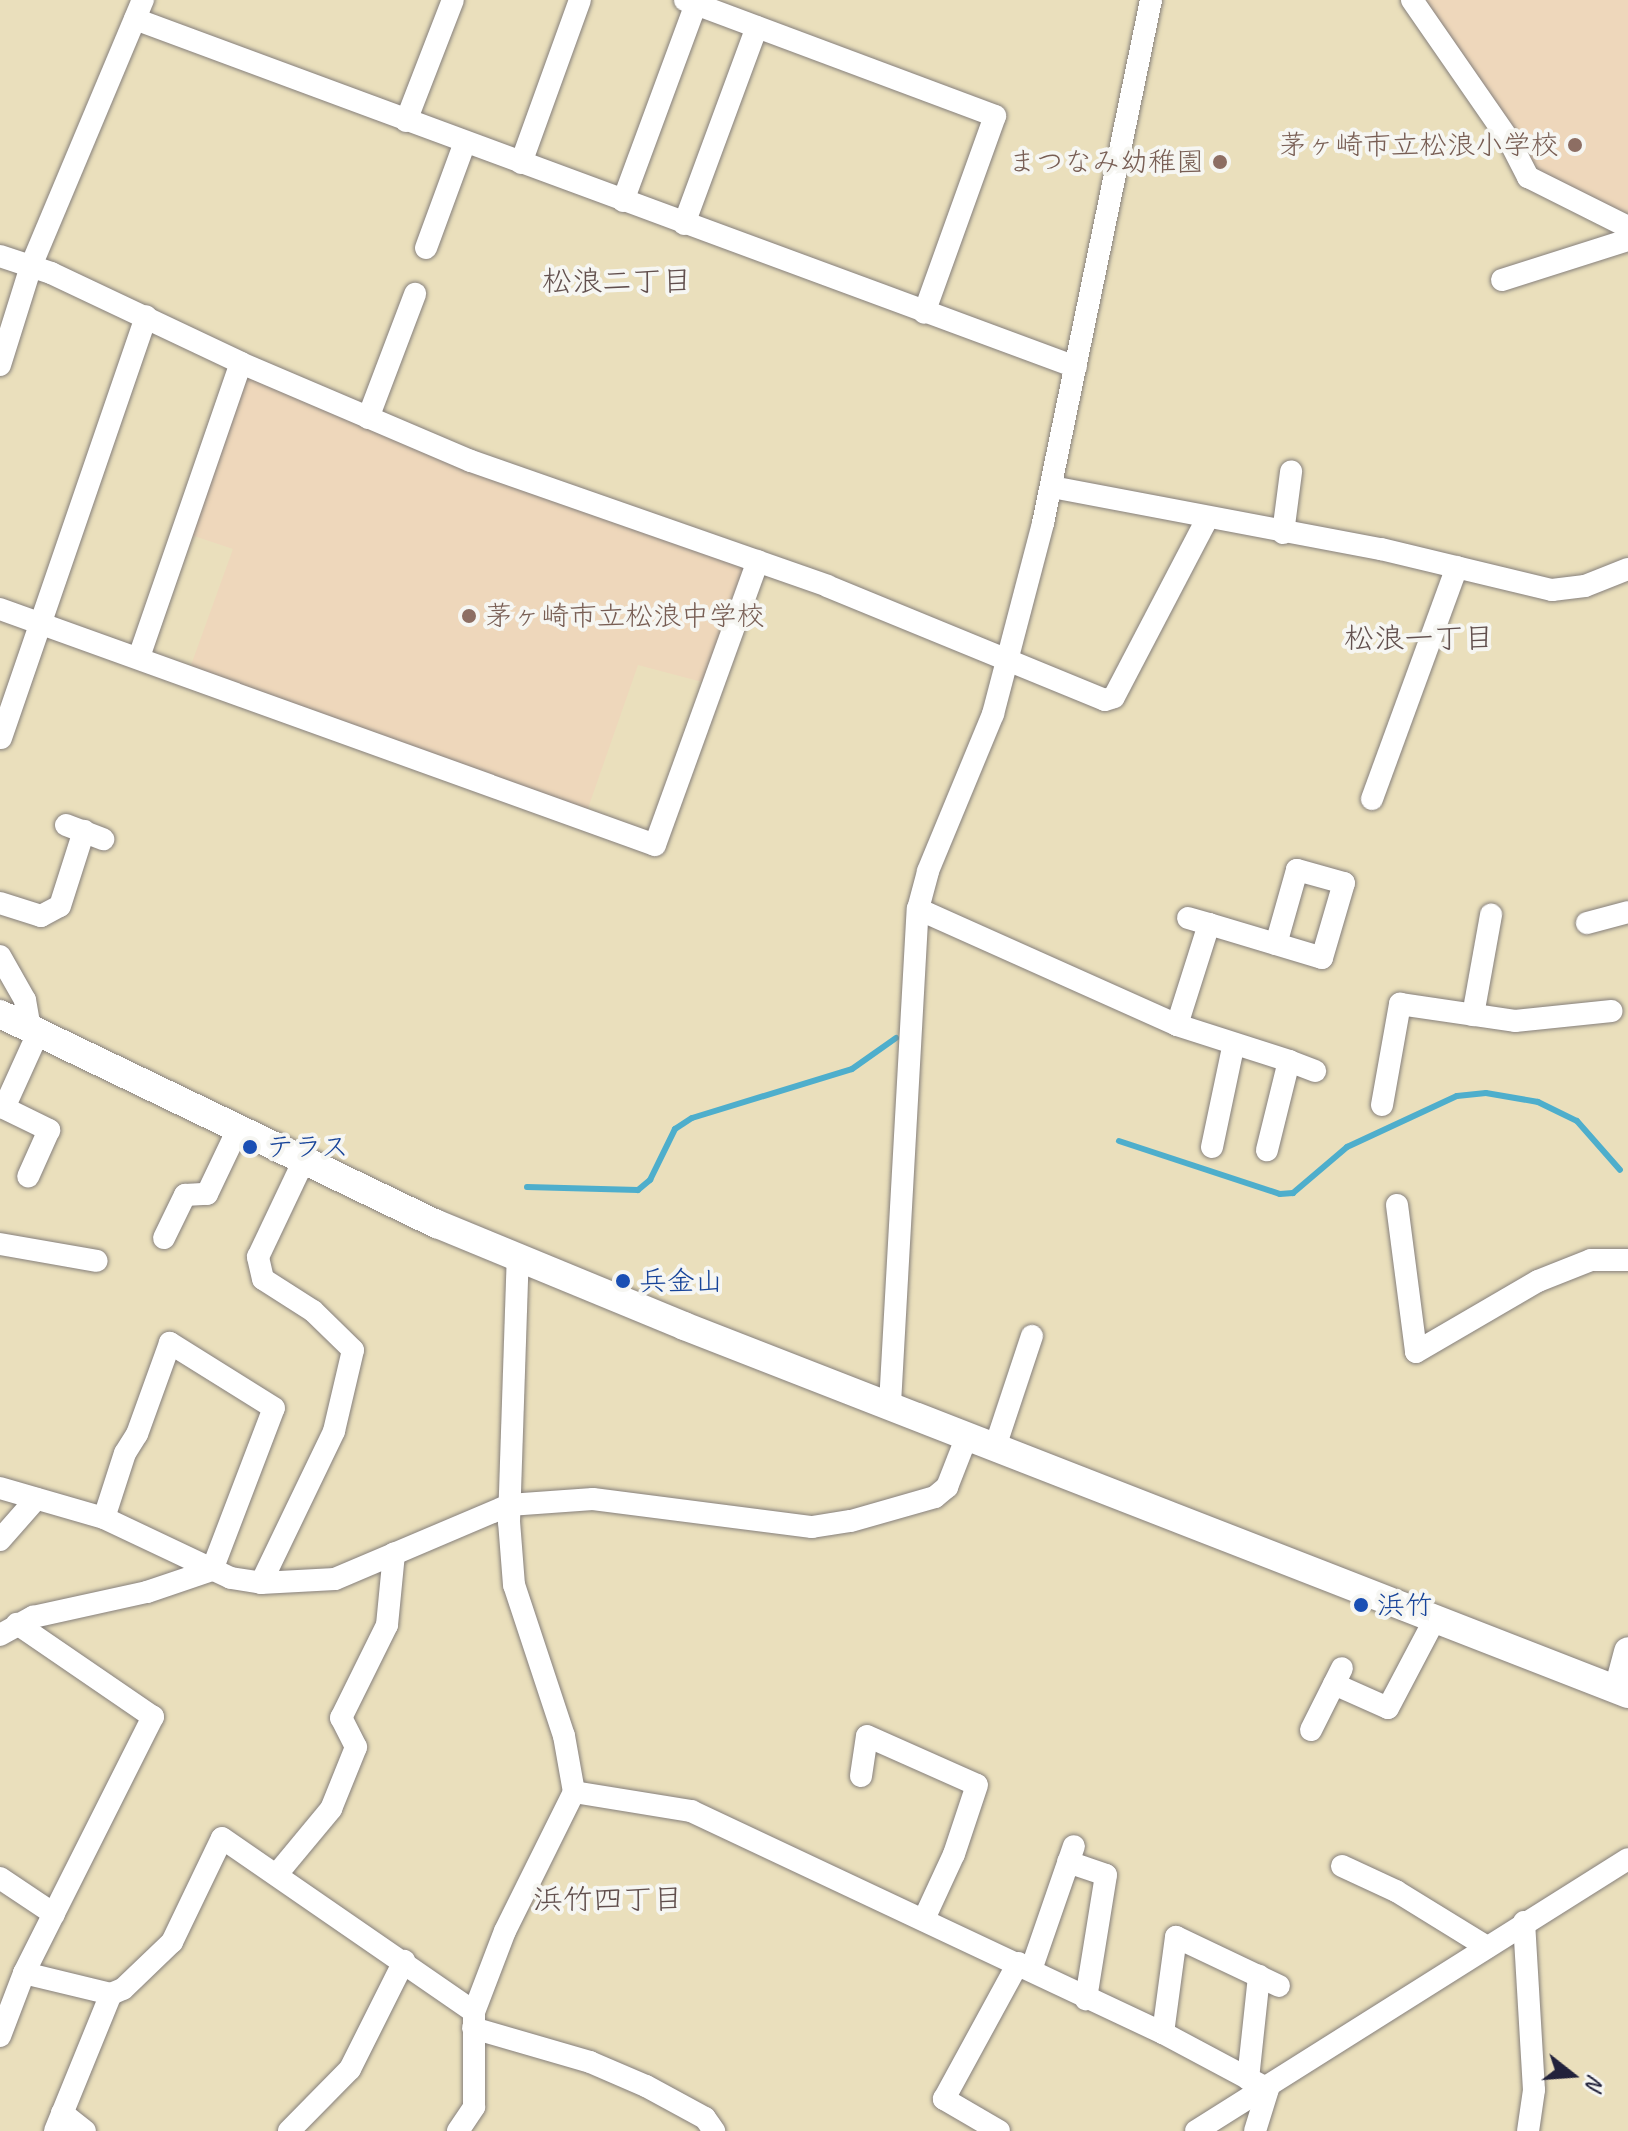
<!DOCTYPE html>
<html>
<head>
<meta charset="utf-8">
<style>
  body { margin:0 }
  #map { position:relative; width:1628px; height:2131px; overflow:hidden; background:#eadfbc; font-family:Caveat,"Klee One",sans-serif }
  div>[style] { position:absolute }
  .built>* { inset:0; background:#eed7bb }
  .stream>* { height:6px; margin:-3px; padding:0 3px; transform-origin:3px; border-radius:3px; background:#4eaecc }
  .roads { filter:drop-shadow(0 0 2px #86807c) drop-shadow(0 0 2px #86807c) }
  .minor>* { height:22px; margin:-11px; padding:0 11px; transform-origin:11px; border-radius:11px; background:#fff }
  .tertiary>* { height:28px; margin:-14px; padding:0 14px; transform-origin:14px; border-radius:14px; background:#fff }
  .dots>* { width:22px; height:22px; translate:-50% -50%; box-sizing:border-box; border:4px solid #f6f6f2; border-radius:50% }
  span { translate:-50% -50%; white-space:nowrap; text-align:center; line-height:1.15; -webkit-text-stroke:8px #f6f6f2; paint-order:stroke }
  .education-label { font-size:28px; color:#785e54 }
  .right { translate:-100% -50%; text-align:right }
  .left { translate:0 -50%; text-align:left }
  .transit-label { font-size:28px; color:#164399 }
  .neighbourhood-label { font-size:30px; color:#614f4d }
  .north { position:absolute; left:1532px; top:2035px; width:80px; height:80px; -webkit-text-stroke:6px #f6f6f2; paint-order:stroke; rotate:107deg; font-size:22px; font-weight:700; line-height:32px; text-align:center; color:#22223b }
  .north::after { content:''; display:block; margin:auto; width:28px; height:36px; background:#22223b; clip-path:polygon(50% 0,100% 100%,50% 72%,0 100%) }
</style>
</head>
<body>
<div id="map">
  <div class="built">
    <div style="clip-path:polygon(1415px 0,1628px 0,1628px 220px,1545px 181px,1500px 109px)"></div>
    <div style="clip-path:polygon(248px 374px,746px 569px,706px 683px,638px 665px,586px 814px,190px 668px,233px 549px,188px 534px)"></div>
  </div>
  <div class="stream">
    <div style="left:1119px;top:1141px;width:169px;rotate:18.2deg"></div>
    <div style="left:1280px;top:1194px;width:13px;rotate:-4deg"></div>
    <div style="left:1293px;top:1193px;width:71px;rotate:-40.4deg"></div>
    <div style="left:1347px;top:1147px;width:121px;rotate:-24.9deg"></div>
    <div style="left:1457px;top:1096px;width:29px;rotate:-6deg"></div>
    <div style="left:1486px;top:1093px;width:53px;rotate:9.8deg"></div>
    <div style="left:1538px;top:1102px;width:43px;rotate:26deg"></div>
    <div style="left:1577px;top:1121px;width:65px;rotate:48.7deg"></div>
    <div style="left:527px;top:1187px;width:111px;rotate:1.5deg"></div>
    <div style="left:638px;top:1190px;width:16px;rotate:-40deg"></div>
    <div style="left:650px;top:1180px;width:57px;rotate:-63.9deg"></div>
    <div style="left:675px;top:1129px;width:20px;rotate:-33deg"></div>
    <div style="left:692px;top:1118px;width:167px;rotate:-17deg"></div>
    <div style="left:852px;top:1069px;width:54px;rotate:-35.2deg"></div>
  </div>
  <div class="roads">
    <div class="minor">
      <div style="left:685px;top:0;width:331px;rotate:20.5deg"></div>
      <div style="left:995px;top:116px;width:209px;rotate:109.8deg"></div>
      <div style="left:1412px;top:0;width:170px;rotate:55.3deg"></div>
      <div style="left:1509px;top:140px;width:42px;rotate:62.8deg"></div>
      <div style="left:1528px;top:177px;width:112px;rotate:26.6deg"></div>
      <div style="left:135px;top:19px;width:1003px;rotate:20.3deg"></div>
      <div style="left:406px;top:121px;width:130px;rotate:-68.8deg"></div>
      <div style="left:521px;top:163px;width:173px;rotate:-70.1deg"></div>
      <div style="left:623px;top:201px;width:210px;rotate:-69.7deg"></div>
      <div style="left:684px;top:224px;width:210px;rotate:-69.7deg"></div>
      <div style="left:426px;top:248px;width:113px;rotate:-69.8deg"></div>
      <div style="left:0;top:256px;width:54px;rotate:18.4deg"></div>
      <div style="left:51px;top:273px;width:210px;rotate:25.3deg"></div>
      <div style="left:241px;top:363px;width:250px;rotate:23.1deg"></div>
      <div style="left:471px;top:461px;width:377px;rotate:19.3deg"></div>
      <div style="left:827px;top:586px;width:300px;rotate:22.3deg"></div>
      <div style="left:1105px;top:700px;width:9px;rotate:-18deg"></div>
      <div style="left:1114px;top:697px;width:201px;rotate:-62.4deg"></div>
      <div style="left:1502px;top:280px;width:132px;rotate:-17.6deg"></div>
      <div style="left:0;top:365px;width:104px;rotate:-72.6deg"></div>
      <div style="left:31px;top:266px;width:289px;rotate:-67.2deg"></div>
      <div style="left:368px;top:418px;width:133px;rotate:-69.2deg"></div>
      <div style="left:1052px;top:487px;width:335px;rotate:10.7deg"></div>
      <div style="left:1381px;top:549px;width:176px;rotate:13.5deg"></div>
      <div style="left:1552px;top:590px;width:33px;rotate:-7deg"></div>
      <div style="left:1585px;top:586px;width:46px;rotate:-21.6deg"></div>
      <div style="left:1283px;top:533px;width:62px;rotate:-82.5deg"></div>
      <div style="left:0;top:609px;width:696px;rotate:19.81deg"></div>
      <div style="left:655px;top:845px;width:302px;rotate:-70.1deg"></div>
      <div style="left:139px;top:657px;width:311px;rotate:-70.9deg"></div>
      <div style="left:1px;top:738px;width:446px;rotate:-71deg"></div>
      <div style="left:1372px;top:799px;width:247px;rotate:-69.9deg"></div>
      <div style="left:66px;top:825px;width:40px;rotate:21deg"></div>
      <div style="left:0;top:903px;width:43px;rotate:17.6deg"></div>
      <div style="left:41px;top:916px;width:21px;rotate:-28deg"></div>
      <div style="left:60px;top:906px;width:79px;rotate:-72.3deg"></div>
      <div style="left:918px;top:909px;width:284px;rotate:24.1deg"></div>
      <div style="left:1177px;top:1025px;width:118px;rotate:17.8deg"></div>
      <div style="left:1289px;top:1061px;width:92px;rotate:103.9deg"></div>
      <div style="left:1188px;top:918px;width:22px;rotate:16deg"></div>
      <div style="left:1587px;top:923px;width:42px;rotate:-15deg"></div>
      <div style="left:0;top:956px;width:51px;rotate:60.4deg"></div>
      <div style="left:25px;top:1000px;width:29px;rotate:80deg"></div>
      <div style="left:1473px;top:1015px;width:102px;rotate:-79.8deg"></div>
      <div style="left:1177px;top:1025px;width:106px;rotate:-72.4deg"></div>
      <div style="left:1209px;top:924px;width:118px;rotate:16.7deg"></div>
      <div style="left:1322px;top:958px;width:78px;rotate:-73.7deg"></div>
      <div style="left:1344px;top:883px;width:49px;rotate:-164.5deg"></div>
      <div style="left:1297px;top:870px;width:77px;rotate:105.8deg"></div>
      <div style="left:1289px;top:1061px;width:28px;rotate:21deg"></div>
      <div style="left:1382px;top:1105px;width:103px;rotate:-79.9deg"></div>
      <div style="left:1400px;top:1004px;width:116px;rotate:8.4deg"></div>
      <div style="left:1515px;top:1021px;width:97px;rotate:-5.9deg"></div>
      <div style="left:0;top:1106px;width:55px;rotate:26.1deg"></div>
      <div style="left:49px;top:1130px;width:51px;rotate:114.1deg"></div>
      <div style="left:4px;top:1108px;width:82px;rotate:-65.6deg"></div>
      <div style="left:1212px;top:1147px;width:102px;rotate:-78.1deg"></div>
      <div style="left:1397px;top:1205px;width:148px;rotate:82.6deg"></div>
      <div style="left:1416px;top:1352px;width:141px;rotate:-30.2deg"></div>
      <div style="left:1538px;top:1281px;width:57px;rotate:-21.6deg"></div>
      <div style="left:1591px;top:1260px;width:37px"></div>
      <div style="left:164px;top:1238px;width:48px;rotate:-64deg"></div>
      <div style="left:185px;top:1195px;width:22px;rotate:-3deg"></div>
      <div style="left:207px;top:1194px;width:72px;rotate:-64.5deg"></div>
      <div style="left:0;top:1244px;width:98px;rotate:9.9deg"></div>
      <div style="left:890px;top:1404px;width:496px;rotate:-86.8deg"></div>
      <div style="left:918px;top:909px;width:39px;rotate:-75deg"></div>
      <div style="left:928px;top:871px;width:170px;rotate:-67.5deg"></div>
      <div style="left:993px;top:714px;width:197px;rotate:-75.3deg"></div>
      <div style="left:1043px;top:523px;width:534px;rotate:-78.33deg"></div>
      <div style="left:995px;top:1447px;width:117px;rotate:-71.6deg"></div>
      <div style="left:0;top:1488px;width:108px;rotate:16.1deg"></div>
      <div style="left:104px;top:1518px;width:140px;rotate:25.3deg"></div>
      <div style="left:231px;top:1578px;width:30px;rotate:9deg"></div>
      <div style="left:261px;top:1583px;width:74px;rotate:-3.1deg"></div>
      <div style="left:335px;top:1579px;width:189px;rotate:-23deg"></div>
      <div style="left:509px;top:1505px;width:84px;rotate:-4.1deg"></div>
      <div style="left:593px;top:1499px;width:221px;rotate:7.3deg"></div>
      <div style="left:812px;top:1527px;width:39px;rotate:-9deg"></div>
      <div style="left:851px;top:1521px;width:87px;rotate:-15.9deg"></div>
      <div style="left:935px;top:1497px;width:16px;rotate:-40deg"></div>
      <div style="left:947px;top:1487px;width:55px;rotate:-68.6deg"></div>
      <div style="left:0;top:1540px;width:55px;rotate:-48.7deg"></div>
      <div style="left:261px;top:1583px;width:169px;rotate:-64.3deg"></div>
      <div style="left:334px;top:1431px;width:83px;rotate:-76.8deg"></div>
      <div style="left:353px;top:1350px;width:56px;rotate:-135.7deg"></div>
      <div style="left:313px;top:1311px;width:59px;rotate:-147.4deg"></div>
      <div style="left:263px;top:1279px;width:23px;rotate:-103deg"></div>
      <div style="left:258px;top:1257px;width:107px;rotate:-64.6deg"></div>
      <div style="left:0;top:1635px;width:38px;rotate:-29deg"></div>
      <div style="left:33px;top:1617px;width:117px;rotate:-12.4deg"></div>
      <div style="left:147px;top:1592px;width:69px;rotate:-18.7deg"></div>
      <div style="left:212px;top:1570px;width:173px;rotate:-69.1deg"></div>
      <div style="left:274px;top:1408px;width:123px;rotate:-148deg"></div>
      <div style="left:170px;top:1343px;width:97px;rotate:109.9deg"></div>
      <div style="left:137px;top:1434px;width:22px;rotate:122deg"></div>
      <div style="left:125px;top:1453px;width:68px;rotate:107.9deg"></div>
      <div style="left:1334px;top:1684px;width:59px;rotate:24deg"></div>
      <div style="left:1388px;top:1708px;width:101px;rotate:-62.2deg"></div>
      <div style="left:1311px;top:1730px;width:69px;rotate:-63.4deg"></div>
      <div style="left:861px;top:1776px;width:40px;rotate:-81.5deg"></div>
      <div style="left:867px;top:1736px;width:120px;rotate:24deg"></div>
      <div style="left:977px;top:1785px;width:73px;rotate:108.4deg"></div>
      <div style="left:954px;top:1854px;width:72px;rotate:114.8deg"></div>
      <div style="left:574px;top:1792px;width:119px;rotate:9.2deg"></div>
      <div style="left:691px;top:1811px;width:522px;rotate:25.19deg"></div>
      <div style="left:1163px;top:2033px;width:119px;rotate:28.1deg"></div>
      <div style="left:1068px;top:1862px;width:40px;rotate:18.9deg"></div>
      <div style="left:1106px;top:1875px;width:126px;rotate:99.2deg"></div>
      <div style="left:1342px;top:1866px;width:60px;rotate:24.8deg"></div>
      <div style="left:1396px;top:1891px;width:107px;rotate:31.6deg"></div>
      <div style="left:277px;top:1874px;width:85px;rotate:-50.3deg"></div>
      <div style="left:331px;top:1809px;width:67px;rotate:-68deg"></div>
      <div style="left:356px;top:1747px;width:33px;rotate:-117deg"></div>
      <div style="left:341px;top:1718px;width:104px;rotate:-63.7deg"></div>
      <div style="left:387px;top:1625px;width:72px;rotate:-84.4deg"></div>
      <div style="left:0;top:1878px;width:65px;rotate:33.7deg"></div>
      <div style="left:1524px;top:1922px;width:168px;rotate:86.6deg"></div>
      <div style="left:1534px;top:2090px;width:41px;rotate:98.3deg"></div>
      <div style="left:1031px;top:1970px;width:131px;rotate:-70.9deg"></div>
      <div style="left:24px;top:1973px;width:89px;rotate:13.6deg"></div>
      <div style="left:111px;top:1994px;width:13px;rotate:-23deg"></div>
      <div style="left:123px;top:1989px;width:68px;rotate:-43.8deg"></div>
      <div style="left:172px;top:1942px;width:115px;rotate:-64.3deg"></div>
      <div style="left:222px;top:1838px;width:306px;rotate:34.6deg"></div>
      <div style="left:473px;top:2028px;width:122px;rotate:16.2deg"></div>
      <div style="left:590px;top:2062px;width:61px;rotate:23.2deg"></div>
      <div style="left:646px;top:2086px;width:67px;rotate:28.5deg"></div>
      <div style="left:705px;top:2118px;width:16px;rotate:55deg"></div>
      <div style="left:1163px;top:2033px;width:97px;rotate:-82.3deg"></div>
      <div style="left:1176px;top:1937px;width:114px;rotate:25.4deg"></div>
      <div style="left:0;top:2036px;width:67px;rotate:-69.1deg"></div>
      <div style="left:24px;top:1973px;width:287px;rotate:-63.3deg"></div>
      <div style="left:153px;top:1717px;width:165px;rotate:-145.6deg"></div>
      <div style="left:1248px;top:2079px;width:104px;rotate:-83.9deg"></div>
      <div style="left:62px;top:2113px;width:29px;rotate:38deg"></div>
      <div style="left:55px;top:2131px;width:148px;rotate:-67.8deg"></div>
      <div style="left:289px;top:2131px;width:87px;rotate:-45.5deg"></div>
      <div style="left:350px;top:2069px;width:121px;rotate:-63.4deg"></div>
      <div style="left:458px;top:2131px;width:29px;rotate:-56deg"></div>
      <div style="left:474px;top:2107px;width:95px;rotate:-90deg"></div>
      <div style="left:474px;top:2012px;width:87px;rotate:-69.1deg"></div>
      <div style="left:505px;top:1931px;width:155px;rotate:-63.6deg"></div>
      <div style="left:574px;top:1792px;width:57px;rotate:-100.1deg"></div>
      <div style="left:564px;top:1736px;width:159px;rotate:-108.3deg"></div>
      <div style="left:514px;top:1585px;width:63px;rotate:-94.5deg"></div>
      <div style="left:509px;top:1522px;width:265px;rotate:-88.1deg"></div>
      <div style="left:999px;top:2131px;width:64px;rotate:-149.8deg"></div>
      <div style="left:944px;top:2099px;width:155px;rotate:-61.4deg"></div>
      <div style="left:1196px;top:2131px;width:510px;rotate:-32.2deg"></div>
      <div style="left:1255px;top:2131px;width:44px;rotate:-72.8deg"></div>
    </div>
    <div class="tertiary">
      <div style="left:0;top:1014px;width:485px;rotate:25.7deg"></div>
      <div style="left:437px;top:1224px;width:267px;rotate:22.4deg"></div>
      <div style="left:684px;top:1326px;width:1013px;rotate:21.3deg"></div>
      <div style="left:1618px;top:1689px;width:39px;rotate:-75deg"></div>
    </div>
  </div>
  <div class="dots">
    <div style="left:1575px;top:145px;background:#8d6e63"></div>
    <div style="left:1220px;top:162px;background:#8d6e63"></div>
    <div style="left:469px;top:616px;background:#8d6e63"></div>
    <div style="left:250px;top:1147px;background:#1a4fb4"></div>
    <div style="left:623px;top:1281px;background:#1a4fb4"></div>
    <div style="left:1361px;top:1605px;background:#1a4fb4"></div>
  </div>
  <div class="education-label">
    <span class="right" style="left:1559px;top:145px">茅ヶ崎市立松浪小学校</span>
    <span class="right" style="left:1204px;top:162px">まつなみ幼稚園</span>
    <span class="left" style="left:485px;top:616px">茅ヶ崎市立松浪中学校</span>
  </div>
  <div class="transit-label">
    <span class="left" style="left:266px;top:1147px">テラス</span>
    <span class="left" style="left:639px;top:1281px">兵金山</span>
    <span class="left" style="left:1377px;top:1605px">浜竹</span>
  </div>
  <div class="neighbourhood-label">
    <span style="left:617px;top:281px">松浪二丁目</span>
    <span style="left:1419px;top:638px">松浪一丁目</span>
    <span style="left:608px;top:1899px">浜竹四丁目</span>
  </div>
  <div class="north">N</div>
</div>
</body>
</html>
